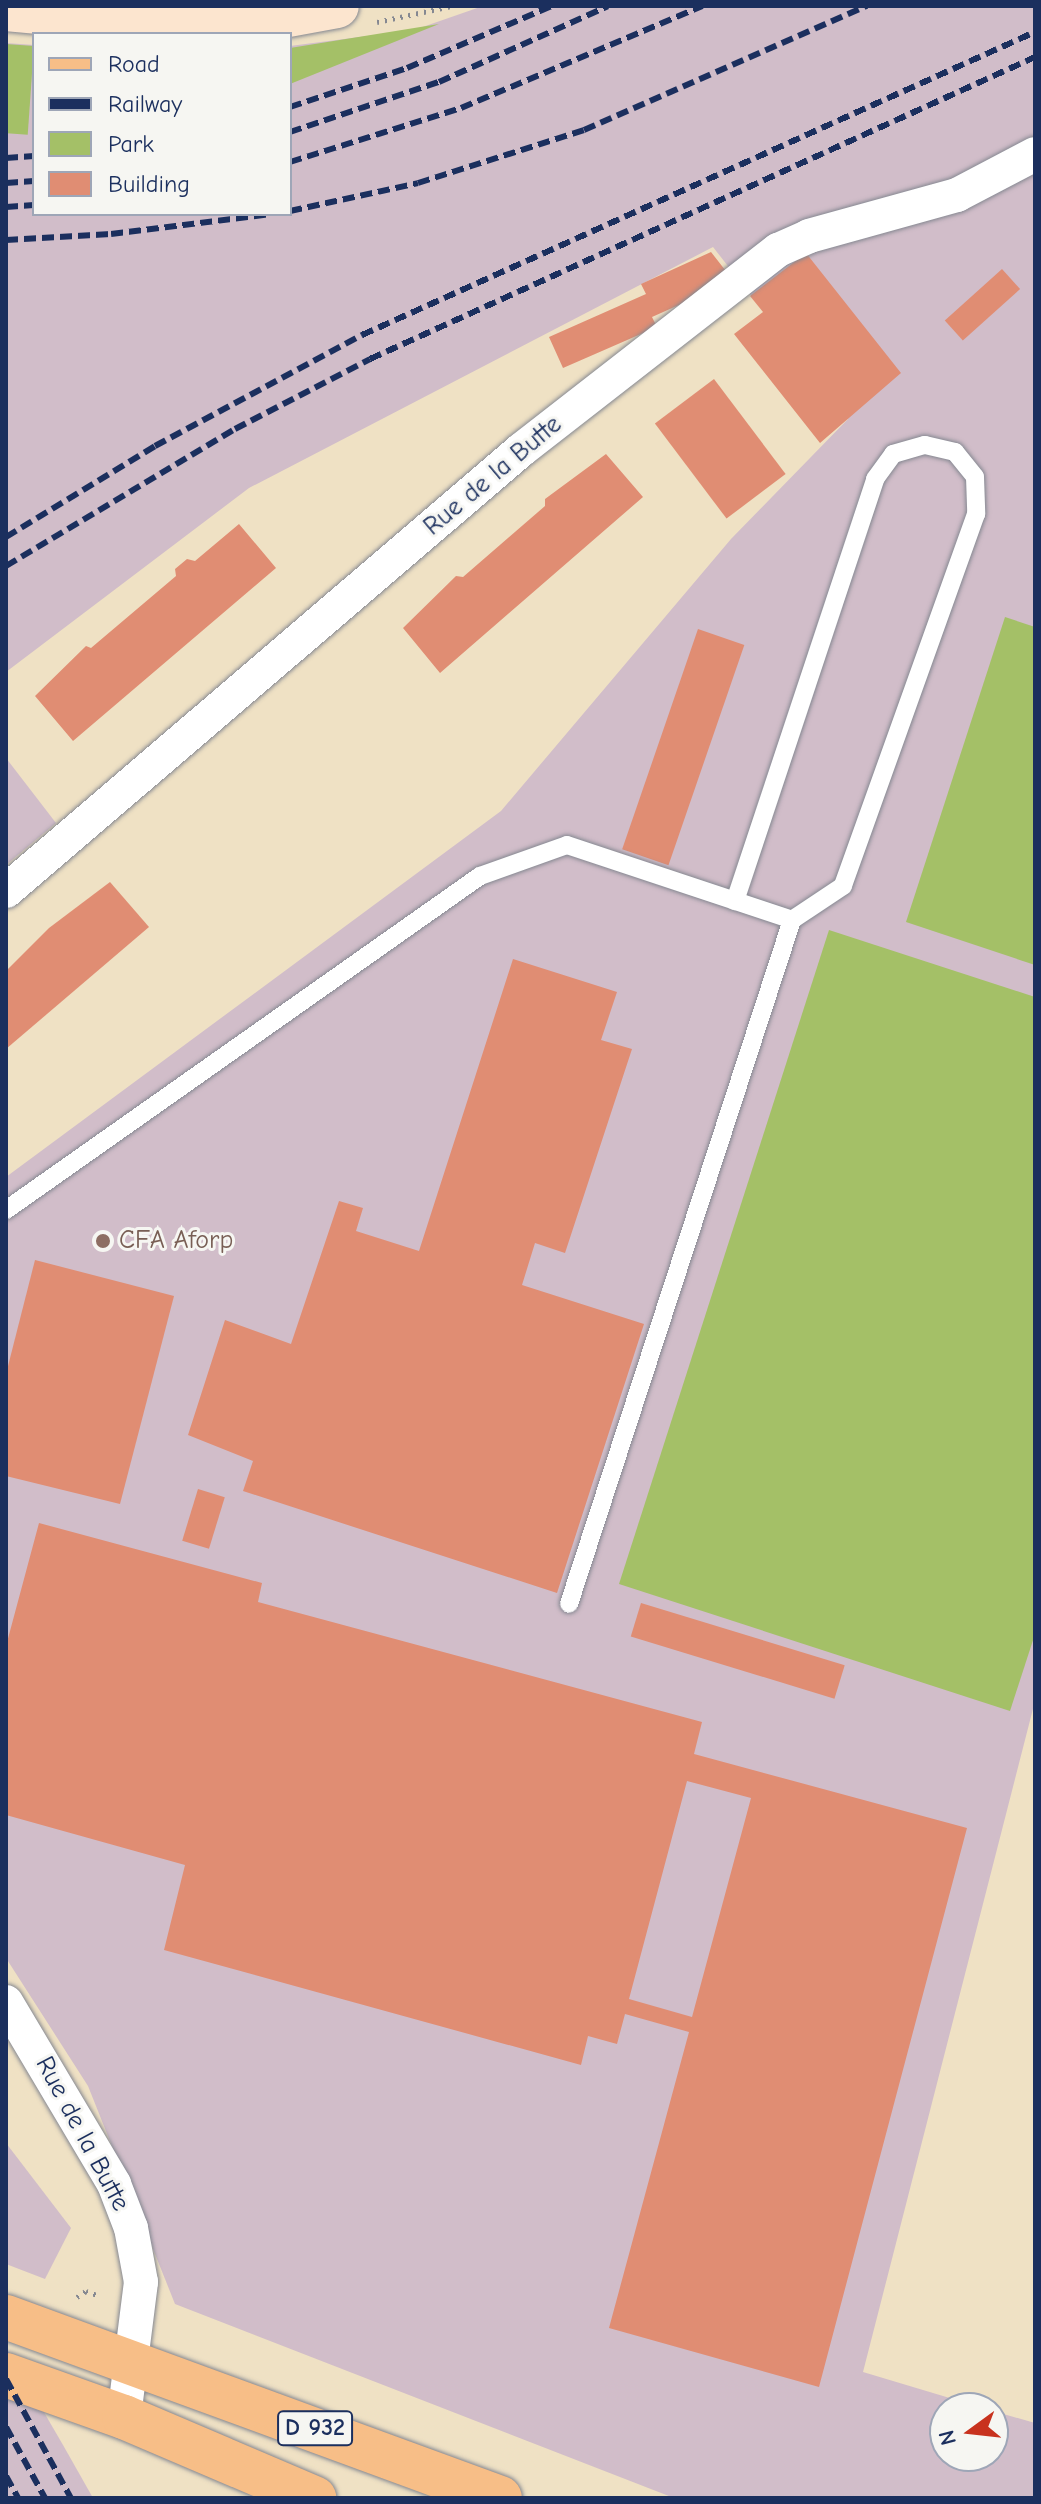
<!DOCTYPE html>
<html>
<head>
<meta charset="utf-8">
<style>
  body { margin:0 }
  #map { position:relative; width:1041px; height:2504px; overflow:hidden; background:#efe1c4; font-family:"Comic Neue",sans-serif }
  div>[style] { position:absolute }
  .industrial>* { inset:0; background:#d1bdc9 }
  .green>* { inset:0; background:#a4c067; transform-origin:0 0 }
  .building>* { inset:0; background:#e08d73; transform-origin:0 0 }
  .path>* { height:5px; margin-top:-2.5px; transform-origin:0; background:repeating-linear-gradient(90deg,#858891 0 2px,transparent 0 8px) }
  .roads { filter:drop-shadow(0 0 2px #858891) drop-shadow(0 0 2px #858891) }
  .lane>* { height:18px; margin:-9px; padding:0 9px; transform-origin:9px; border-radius:9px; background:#fff }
  .street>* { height:34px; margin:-17px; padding:0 17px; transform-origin:17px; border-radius:17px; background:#fff }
  .secondary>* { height:44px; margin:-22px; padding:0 22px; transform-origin:22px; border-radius:22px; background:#fce5cf }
  .primary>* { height:44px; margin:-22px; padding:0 22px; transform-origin:22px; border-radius:22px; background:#f7be87 }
  .rail>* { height:6px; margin-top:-3px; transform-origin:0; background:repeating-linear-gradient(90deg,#1b2f5e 0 12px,transparent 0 18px) }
  .dots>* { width:22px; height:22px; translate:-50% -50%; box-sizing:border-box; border:4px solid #f6f6f2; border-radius:50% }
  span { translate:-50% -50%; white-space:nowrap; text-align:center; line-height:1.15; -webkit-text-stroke:6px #f6f6f2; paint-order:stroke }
  .shield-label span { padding:2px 6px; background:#f6f6f2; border:2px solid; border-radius:6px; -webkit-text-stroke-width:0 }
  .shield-label { font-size:24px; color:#1b2f5e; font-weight:700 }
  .street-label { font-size:26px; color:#1b2f5e }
  .education-label { font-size:26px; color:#785e54 }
  .left { translate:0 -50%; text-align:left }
  .frame { position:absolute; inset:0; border:8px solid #1b2f5e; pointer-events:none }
  .legend { position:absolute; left:32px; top:32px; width:260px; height:184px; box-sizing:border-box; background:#f6f6f2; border:2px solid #9ea6b7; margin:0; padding:10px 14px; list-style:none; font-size:24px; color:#1b2f5e }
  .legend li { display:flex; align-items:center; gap:16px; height:40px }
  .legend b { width:40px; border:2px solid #9ea6b7 }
  .north { position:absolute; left:929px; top:2392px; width:80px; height:80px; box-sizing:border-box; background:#f6f6f2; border:2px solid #9ea6b7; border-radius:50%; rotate:255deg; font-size:22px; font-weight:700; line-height:32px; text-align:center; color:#1b2f5e }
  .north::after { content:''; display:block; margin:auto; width:28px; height:36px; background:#c8321e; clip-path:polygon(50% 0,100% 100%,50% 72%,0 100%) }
</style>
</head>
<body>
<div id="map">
  <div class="industrial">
    <div style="clip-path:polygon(483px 6px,1035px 6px,1035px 1701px,863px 2372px,983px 2408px,945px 2408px,945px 2456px,993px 2456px,993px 2411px,1035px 2423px,1035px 2498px,674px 2498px,175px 2304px,88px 2086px,6px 1958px,6px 1177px,501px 811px,731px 539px,848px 419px,713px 247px,249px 488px,6px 672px,6px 43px,34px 45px,34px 214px,290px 214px,290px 46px,414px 30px)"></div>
    <div style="clip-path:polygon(6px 758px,56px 823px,6px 865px)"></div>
    <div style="clip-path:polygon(6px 2143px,71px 2228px,45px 2279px,6px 2264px)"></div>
    <div style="clip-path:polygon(6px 2347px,63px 2445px,93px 2498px,6px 2498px)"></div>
  </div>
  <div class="green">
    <div style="clip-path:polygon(439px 24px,290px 84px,290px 48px)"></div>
    <div style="left:6px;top:44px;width:28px;height:89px;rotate:4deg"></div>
    <div style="clip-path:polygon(1005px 617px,1035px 627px,1035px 965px,906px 922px)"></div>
    <div style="clip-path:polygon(829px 930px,1035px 997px,1035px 1634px,1010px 1711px,619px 1584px)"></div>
  </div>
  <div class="building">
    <div style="clip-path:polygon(711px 252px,729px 275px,706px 285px,708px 292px,652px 317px,657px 327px,563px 368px,549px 337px,646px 294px,641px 284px)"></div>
    <div style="clip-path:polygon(806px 253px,901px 373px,820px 443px,734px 334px,763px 312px,750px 296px)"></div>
    <div style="left:1002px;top:269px;width:27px;height:77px;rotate:48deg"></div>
    <div style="left:714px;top:379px;width:119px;height:74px;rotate:53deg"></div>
    <div style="clip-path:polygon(606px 454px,643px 497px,440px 673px,403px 628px,456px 576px,463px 577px,545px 506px,545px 499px)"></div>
    <div style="clip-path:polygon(239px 524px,276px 568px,73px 741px,35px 696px,86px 646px,91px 648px,176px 576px,175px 569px,187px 559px,195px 561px)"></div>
    <div style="left:698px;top:629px;width:49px;height:233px;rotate:19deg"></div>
    <div style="clip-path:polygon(110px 882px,149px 927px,6px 1049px,6px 971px,49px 928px)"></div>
    <div style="clip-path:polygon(513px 959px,617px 992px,601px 1040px,632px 1049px,565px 1253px,535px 1243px,522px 1285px,644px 1324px,557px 1593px,243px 1491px,253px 1461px,188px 1435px,225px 1320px,291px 1344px,339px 1201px,363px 1208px,356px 1231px,419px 1251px)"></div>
    <div style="clip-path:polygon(35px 1260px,174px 1296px,120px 1504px,6px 1476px,6px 1374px)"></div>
    <div style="left:198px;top:1489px;width:28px;height:54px;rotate:17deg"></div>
    <div style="clip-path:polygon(evenodd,39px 1523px,262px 1583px,258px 1602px,702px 1722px,694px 1754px,967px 1828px,819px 2387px,609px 2328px,689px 2032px,625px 2014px,617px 2044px,588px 2036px,581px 2065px,164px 1950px,185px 1865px,6px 1815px,6px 1646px,39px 1523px,687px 1781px,751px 1798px,692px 2017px,629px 1999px,687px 1781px)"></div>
    <div style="left:641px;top:1603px;width:213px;height:35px;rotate:17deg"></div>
  </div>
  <div class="path">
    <div style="left:377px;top:22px;width:76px;rotate:-12.2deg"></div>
    <div style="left:77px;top:2297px;width:11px;rotate:-34deg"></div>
    <div style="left:86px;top:2291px;width:15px;rotate:20deg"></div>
  </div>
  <div class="roads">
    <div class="lane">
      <div style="left:735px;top:901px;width:445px;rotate:-71.6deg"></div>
      <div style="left:875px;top:479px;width:31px;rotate:-54deg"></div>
      <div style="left:893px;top:454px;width:33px;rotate:-16deg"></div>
      <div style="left:925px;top:445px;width:31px;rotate:13deg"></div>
      <div style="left:955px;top:452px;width:32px;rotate:51deg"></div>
      <div style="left:975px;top:477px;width:37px;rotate:88deg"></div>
      <div style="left:976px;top:514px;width:395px;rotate:109.7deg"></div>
      <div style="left:843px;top:886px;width:61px;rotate:146.3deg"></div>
      <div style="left:6px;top:1210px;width:580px;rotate:-35.17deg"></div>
      <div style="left:480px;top:876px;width:92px;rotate:-19.6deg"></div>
      <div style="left:567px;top:845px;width:237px;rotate:18.4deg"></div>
      <div style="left:792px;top:920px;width:719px;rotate:108.06deg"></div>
    </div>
    <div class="street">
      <div style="left:6px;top:891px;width:678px;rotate:-40.57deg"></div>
      <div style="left:521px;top:450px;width:326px;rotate:-37.9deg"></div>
      <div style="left:778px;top:250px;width:34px;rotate:-24deg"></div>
      <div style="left:809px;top:236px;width:154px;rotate:-15.5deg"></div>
      <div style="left:957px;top:195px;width:88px;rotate:-27.7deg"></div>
      <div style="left:6px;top:2002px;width:212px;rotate:59.3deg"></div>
      <div style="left:114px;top:2184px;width:47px;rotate:68.9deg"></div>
      <div style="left:131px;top:2228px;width:55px;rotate:79.5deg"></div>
      <div style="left:141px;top:2282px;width:136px;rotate:97.2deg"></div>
    </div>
    <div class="secondary">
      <div style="left:6px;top:9px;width:144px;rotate:5.2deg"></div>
      <div style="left:149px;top:22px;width:117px;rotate:-1.5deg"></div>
      <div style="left:266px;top:19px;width:72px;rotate:-10.4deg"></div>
    </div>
    <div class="primary">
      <div style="left:6px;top:2317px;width:526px;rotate:20.12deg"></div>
      <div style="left:6px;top:2375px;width:125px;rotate:19.6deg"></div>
      <div style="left:124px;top:2417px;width:207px;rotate:23.1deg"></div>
    </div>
  </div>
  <div class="rail">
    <div style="left:290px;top:107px;width:123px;rotate:-18.4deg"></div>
    <div style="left:407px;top:68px;width:158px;rotate:-23.2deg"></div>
    <div style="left:290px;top:132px;width:157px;rotate:-18.6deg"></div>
    <div style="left:439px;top:82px;width:185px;rotate:-24.2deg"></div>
    <div style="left:6px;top:158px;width:28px;rotate:-4deg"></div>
    <div style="left:290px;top:162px;width:179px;rotate:-17.5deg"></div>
    <div style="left:461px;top:108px;width:262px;rotate:-22.9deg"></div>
    <div style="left:6px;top:183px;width:28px;rotate:-4deg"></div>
    <div style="left:6px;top:207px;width:28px;rotate:-4deg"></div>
    <div style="left:290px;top:211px;width:131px;rotate:-12.3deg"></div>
    <div style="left:418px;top:183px;width:174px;rotate:-17.7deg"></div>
    <div style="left:584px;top:130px;width:309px;rotate:-23.7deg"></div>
    <div style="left:6px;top:240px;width:105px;rotate:-3.3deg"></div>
    <div style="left:111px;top:234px;width:161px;rotate:-7.1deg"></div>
    <div style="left:6px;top:537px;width:175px;rotate:-31.4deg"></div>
    <div style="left:155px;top:446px;width:235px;rotate:-28.2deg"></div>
    <div style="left:362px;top:335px;width:738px;rotate:-24.24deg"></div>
    <div style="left:6px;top:566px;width:267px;rotate:-30.9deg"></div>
    <div style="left:235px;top:429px;width:152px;rotate:-27.4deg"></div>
    <div style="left:370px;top:359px;width:730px;rotate:-24.42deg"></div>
    <div style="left:6px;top:2379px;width:136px;rotate:61.4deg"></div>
    <div style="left:6px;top:2427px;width:81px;rotate:61.2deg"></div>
    <div style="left:6px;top:2476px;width:25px;rotate:61deg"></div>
  </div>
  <div class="dots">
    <div style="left:103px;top:1241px;background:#8d6e63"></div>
  </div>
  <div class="shield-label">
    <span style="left:315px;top:2428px">D 932</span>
  </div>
  <div class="street-label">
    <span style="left:493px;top:476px;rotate:-40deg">Rue de la Butte</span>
    <span style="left:82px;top:2134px;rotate:62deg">Rue de la Butte</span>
  </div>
  <div class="education-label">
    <span class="left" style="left:119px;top:1241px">CFA Aforp</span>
  </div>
  <div class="frame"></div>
  <ul class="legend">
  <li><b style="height:10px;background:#f7be87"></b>Road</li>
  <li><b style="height:10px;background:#1b2f5e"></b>Railway</li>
  <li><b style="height:22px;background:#a4c067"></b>Park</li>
  <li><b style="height:22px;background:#e08d73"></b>Building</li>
  </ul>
  <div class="north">N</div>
</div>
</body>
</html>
